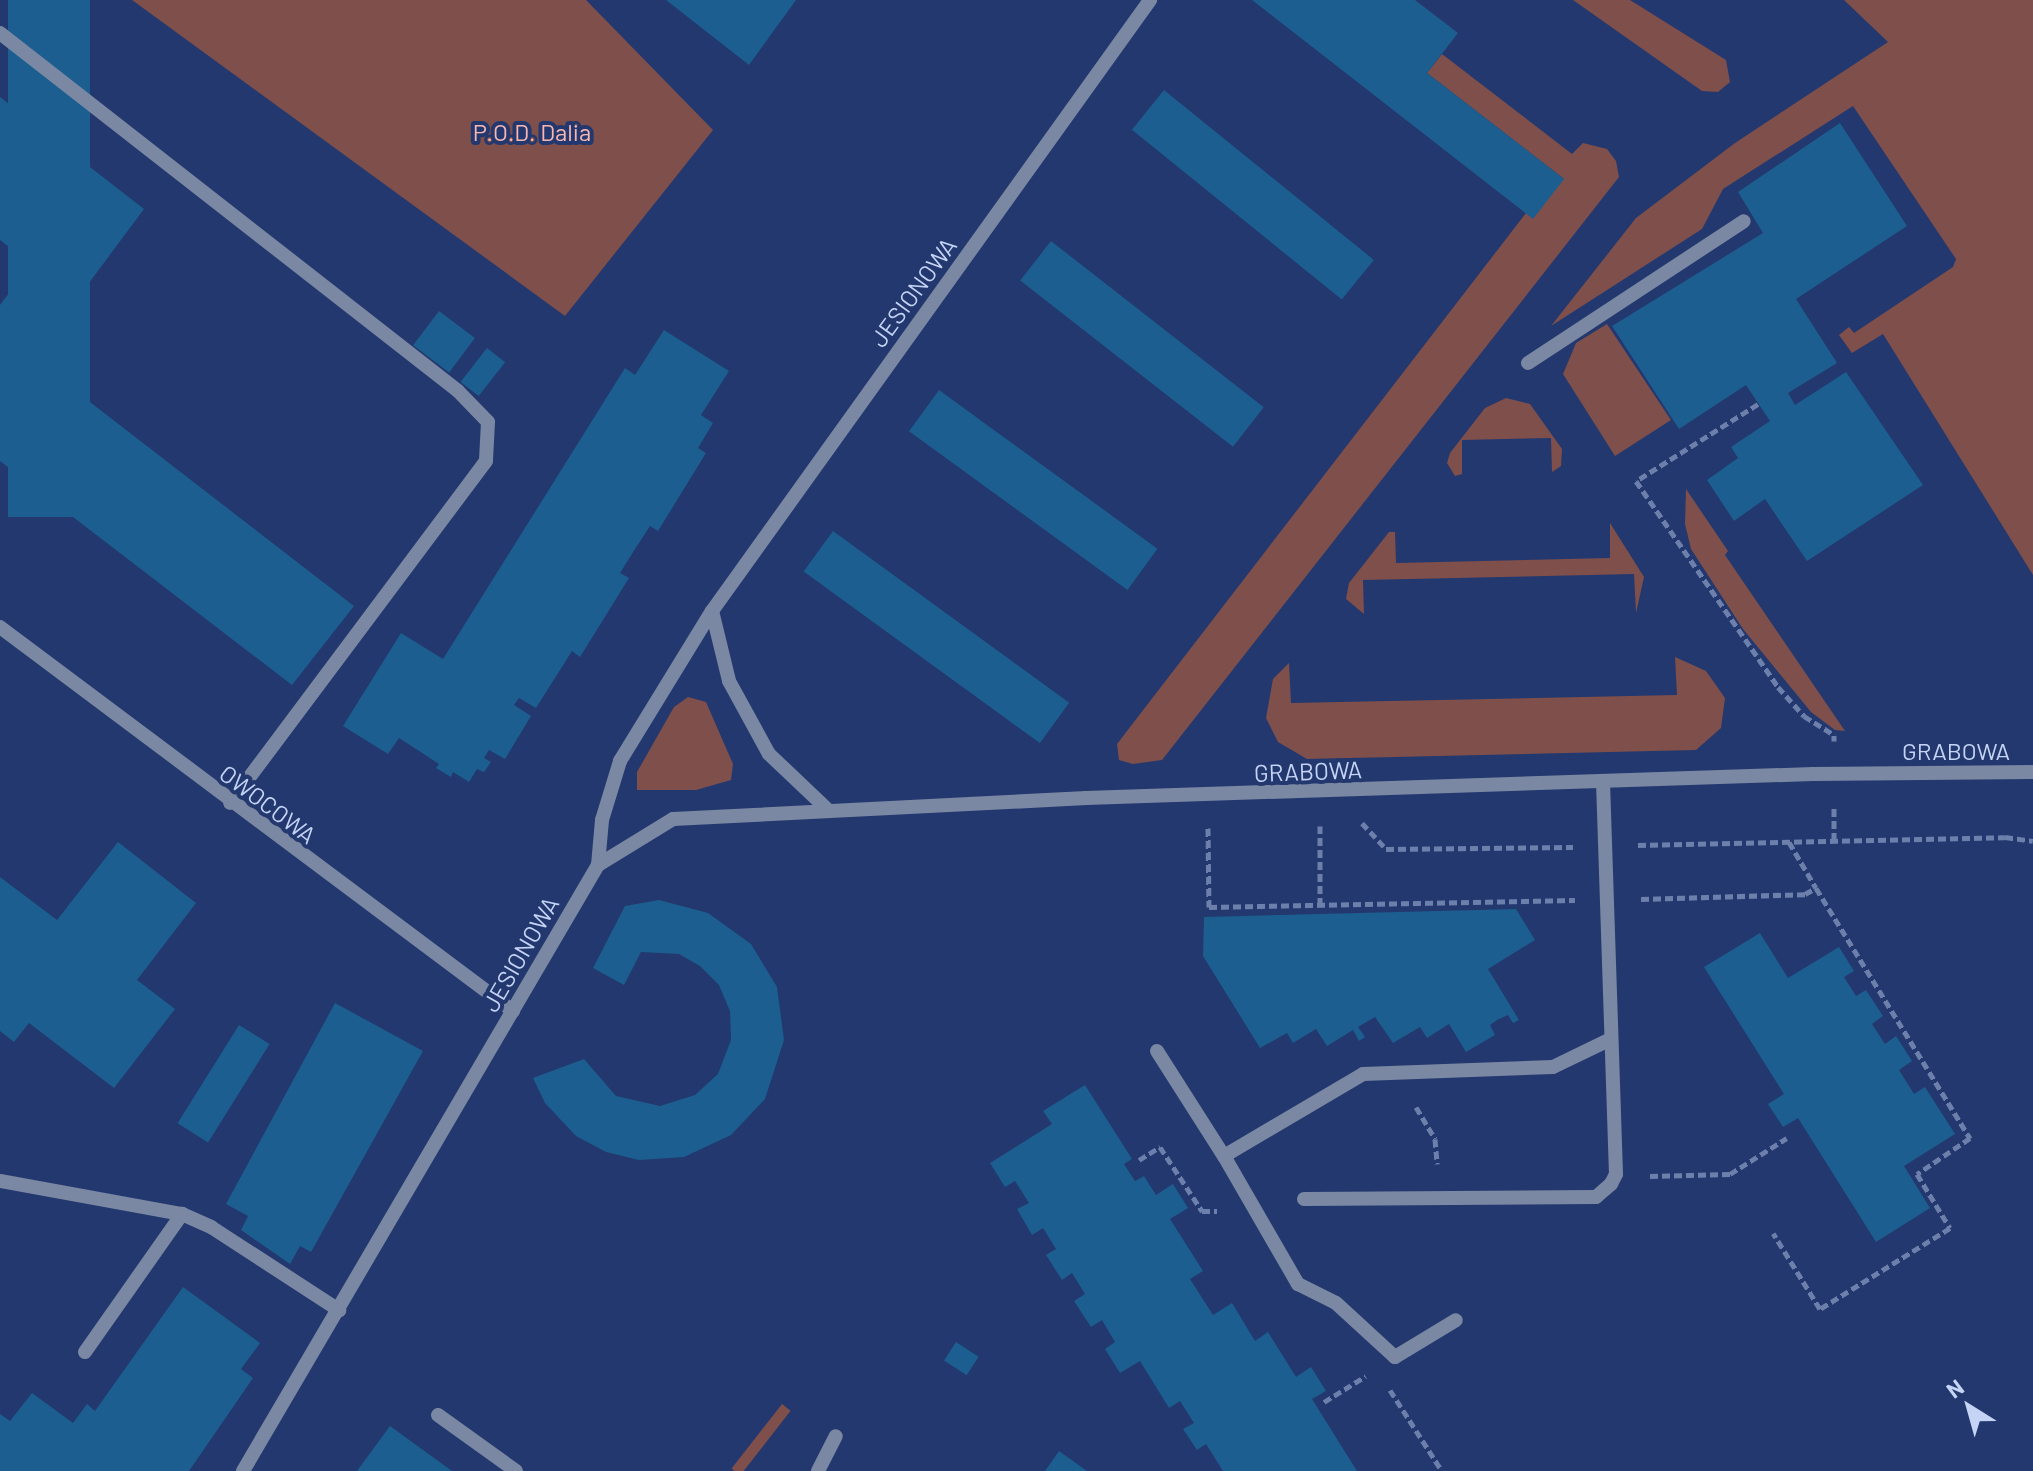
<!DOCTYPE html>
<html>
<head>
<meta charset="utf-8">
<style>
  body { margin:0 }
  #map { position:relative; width:2033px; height:1471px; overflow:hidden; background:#23386e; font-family:Barlow,sans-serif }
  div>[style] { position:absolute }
  .green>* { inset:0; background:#7e4f4b; transform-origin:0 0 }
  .building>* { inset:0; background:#1c5e8f; transform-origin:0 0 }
  .path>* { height:5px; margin-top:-2.5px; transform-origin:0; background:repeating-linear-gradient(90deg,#6d7fab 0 8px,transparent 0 12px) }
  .minor>* { height:14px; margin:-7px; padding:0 7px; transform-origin:7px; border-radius:7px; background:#7b88a3 }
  span { translate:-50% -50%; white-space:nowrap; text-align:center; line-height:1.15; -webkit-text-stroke:8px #23386e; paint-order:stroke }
  .park-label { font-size:24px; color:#fab7b0 }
  .street-label { font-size:24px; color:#c5d4f5 }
  .north { position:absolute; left:1929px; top:1367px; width:80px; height:80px; -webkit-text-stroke:6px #23386e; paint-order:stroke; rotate:323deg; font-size:22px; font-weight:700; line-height:32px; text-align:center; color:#c5d4f5 }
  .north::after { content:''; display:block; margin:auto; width:28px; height:36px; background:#c5d4f5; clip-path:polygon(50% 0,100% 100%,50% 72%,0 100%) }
</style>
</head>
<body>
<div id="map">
  <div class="green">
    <div style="clip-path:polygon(132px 0,586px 0,713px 130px,565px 316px)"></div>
    <div style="clip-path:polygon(1573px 0,1630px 0,1726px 60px,1730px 82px,1718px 92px,1702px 91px)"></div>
    <div style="clip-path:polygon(1844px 0,2033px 0,2033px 575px,1883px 334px,1852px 353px,1839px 335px,1849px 327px,1854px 333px,1953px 267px,1956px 259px,1853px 106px,1723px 189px,1702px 229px,1551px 326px,1636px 218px,1735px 143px,1888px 42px)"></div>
    <div style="clip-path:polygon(1442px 54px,1572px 154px,1583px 143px,1607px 149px,1616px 161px,1619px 177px,1162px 760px,1133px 764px,1119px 760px,1117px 744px,1526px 213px,1564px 179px,1427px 73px)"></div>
    <div style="clip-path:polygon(1607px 324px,1671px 420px,1615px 456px,1563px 374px,1576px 343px)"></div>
    <div style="clip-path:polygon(1506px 398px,1530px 404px,1562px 449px,1561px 466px,1552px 472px,1551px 438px,1462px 440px,1462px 474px,1455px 476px,1447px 463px,1450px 453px,1485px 408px)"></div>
    <div style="clip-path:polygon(1686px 489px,1728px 551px,1725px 555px,1845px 731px,1835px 730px,1811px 712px,1743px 629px,1691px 549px,1685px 524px)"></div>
    <div style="clip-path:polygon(1610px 523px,1644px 577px,1636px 613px,1634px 574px,1363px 580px,1364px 614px,1346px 599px,1349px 583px,1389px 532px,1395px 532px,1396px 563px,1610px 558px)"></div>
    <div style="clip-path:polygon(1675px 657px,1706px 671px,1725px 698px,1721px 728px,1696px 750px,1307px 759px,1278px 742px,1266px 718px,1273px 679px,1289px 663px,1291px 703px,1677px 695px)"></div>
    <div style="clip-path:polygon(688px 697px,706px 702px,733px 764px,731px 780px,696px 790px,637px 790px,637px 772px,674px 707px)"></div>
    <div style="left:782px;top:1404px;width:11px;height:82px;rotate:38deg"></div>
  </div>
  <div class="building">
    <div style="left:8px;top:0;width:82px;height:517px"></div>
    <div style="clip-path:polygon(666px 0,796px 0,749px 65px)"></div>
    <div style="clip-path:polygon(1252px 0,1415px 0,1458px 33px,1427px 73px,1564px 179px,1533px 219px)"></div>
    <div style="left:1164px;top:90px;width:270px;height:51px;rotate:39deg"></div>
    <div style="clip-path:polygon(0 97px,144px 209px,77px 299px,56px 283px,11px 341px,354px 606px,292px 685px,0 461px,0 305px,31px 264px,0 240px)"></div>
    <div style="clip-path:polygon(1840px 123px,1907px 226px,1796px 299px,1837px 363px,1788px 393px,1795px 405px,1846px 372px,1923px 485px,1807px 561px,1765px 499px,1734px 521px,1707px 480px,1738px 458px,1731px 447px,1770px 421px,1746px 385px,1679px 429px,1612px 326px,1763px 233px,1738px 192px)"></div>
    <div style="left:1051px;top:241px;width:270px;height:50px;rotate:38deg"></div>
    <div style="left:439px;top:311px;width:45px;height:43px;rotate:37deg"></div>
    <div style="clip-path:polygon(664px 330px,729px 371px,701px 415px,713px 423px,698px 448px,706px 453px,658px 531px,650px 526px,635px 549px,620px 573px,629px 578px,580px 657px,572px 651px,536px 708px,519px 698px,514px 705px,531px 716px,505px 759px,489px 750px,484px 758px,491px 762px,484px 772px,477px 769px,469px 782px,453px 772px,451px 777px,436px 768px,439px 764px,399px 738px,388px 754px,343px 726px,401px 633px,443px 659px,625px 368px,635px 375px)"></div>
    <div style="left:487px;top:348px;width:23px;height:43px;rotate:38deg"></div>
    <div style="left:939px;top:390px;width:270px;height:51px;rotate:36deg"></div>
    <div style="left:833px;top:531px;width:292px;height:50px;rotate:36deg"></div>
    <div style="clip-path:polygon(118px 842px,196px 903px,137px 980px,175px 1009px,114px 1088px,29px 1023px,14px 1042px,0 1031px,0 877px,57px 920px)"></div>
    <div style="clip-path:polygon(659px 900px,708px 913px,751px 944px,777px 987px,784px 1040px,765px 1099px,731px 1135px,684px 1157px,639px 1160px,606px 1152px,576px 1136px,545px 1103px,533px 1078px,584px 1059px,616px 1096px,660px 1106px,695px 1095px,718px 1074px,731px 1040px,730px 1011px,719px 985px,700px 966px,679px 954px,641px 952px,624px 985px,593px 968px,625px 906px)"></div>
    <div style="clip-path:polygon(1516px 909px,1535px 940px,1488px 969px,1519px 1020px,1513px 1023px,1508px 1015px,1497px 1020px,1490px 1025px,1495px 1035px,1466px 1052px,1449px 1024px,1427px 1038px,1420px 1027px,1393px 1043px,1375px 1017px,1358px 1027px,1365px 1037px,1359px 1041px,1353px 1030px,1327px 1046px,1316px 1029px,1293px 1043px,1287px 1033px,1260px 1048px,1203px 956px,1204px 917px)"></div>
    <div style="clip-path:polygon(1760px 933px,1788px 978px,1839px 947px,1854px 971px,1844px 977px,1856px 996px,1866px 990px,1883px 1016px,1872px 1024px,1885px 1044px,1896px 1036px,1912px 1061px,1899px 1070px,1914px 1094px,1925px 1087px,1955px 1134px,1904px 1166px,1930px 1208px,1876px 1242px,1798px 1118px,1783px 1127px,1768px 1104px,1784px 1094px,1704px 967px)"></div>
    <div style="clip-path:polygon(335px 1003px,423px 1051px,311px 1252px,300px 1246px,290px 1264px,241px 1230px,248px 1216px,226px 1204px)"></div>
    <div style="left:239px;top:1025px;width:36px;height:116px;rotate:32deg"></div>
    <div style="clip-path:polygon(1085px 1085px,1132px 1159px,1124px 1164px,1135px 1181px,1144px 1176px,1156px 1195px,1173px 1184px,1188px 1208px,1170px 1219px,1203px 1271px,1190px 1279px,1213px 1315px,1232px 1303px,1255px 1341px,1268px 1332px,1296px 1377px,1311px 1367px,1326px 1391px,1312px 1399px,1357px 1471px,1223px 1471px,1206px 1444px,1197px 1450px,1183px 1429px,1194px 1423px,1180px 1401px,1169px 1408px,1140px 1361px,1120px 1373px,1105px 1349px,1115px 1342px,1102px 1320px,1091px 1327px,1074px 1301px,1085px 1294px,1072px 1273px,1062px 1280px,1046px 1255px,1056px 1249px,1043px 1228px,1032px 1235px,1017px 1209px,1029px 1203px,1015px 1181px,1005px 1187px,990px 1163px,1052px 1124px,1043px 1111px)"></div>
    <div style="clip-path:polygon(183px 1287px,260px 1343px,241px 1369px,253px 1378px,189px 1471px,0 1471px,0 1414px,10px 1421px,32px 1393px,73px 1423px,87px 1404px,95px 1411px)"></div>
    <div style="left:956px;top:1342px;width:27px;height:22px;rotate:33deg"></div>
    <div style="clip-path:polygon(390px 1426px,452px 1471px,357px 1471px)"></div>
    <div style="clip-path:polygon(1059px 1451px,1087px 1471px,1045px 1471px)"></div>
  </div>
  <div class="path">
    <div style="left:1758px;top:404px;width:144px;rotate:147.7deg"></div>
    <div style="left:1636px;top:481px;width:250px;rotate:55.4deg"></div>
    <div style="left:1778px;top:687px;width:39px;rotate:48deg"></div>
    <div style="left:1804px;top:716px;width:36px;rotate:32deg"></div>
    <div style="left:1834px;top:735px;width:6px;rotate:90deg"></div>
    <div style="left:1362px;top:823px;width:35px;rotate:47deg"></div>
    <div style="left:1386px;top:849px;width:187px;rotate:-0.6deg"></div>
    <div style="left:1320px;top:826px;width:79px;rotate:90deg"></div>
    <div style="left:1208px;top:828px;width:79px;rotate:89.3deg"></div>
    <div style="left:1209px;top:907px;width:366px;rotate:-1.1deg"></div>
    <div style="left:1834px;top:841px;width:34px;rotate:-90deg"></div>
    <div style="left:1789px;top:842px;width:53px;rotate:59.6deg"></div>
    <div style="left:1638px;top:845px;width:367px;rotate:-1.2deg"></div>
    <div style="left:2005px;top:837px;width:28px;rotate:8deg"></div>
    <div style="left:1641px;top:899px;width:164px;rotate:-1.7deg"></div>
    <div style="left:1805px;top:894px;width:13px;rotate:-29deg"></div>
    <div style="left:1816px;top:888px;width:294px;rotate:58.4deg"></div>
    <div style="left:1970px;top:1138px;width:64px;rotate:145.8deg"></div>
    <div style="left:1917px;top:1174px;width:63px;rotate:58.6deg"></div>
    <div style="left:1950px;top:1228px;width:153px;rotate:148.1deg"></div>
    <div style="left:1820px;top:1309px;width:89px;rotate:-121.7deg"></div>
    <div style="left:1416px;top:1107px;width:37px;rotate:59deg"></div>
    <div style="left:1435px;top:1139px;width:25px;rotate:85deg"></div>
    <div style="left:1139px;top:1160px;width:25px;rotate:-32deg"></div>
    <div style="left:1160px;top:1147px;width:77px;rotate:56.7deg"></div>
    <div style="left:1202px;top:1211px;width:15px"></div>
    <div style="left:1650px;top:1176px;width:80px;rotate:-1.4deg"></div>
    <div style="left:1730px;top:1174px;width:67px;rotate:-32.3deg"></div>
    <div style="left:1390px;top:1390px;width:96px;rotate:57.3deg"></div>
    <div style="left:1324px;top:1402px;width:49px;rotate:-31.8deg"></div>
  </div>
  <div class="minor">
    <div style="left:0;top:33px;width:581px;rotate:38.01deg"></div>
    <div style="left:458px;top:391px;width:43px;rotate:45.9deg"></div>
    <div style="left:488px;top:422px;width:39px;rotate:93deg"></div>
    <div style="left:486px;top:461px;width:427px;rotate:126.8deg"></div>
    <div style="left:1528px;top:363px;width:258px;rotate:-33.3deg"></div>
    <div style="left:712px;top:611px;width:72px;rotate:76.3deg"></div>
    <div style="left:729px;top:681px;width:83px;rotate:61.3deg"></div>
    <div style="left:769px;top:754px;width:81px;rotate:43.5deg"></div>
    <div style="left:0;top:627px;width:641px;rotate:36.82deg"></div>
    <div style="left:598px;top:865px;width:88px;rotate:-31.5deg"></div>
    <div style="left:673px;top:819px;width:414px;rotate:-2.9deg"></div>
    <div style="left:1086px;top:798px;width:727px;rotate:-1.89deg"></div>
    <div style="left:1813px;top:774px;width:220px;rotate:-0.5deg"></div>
    <div style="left:1157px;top:1051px;width:125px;rotate:57.5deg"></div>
    <div style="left:1224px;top:1156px;width:161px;rotate:-30.5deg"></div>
    <div style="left:1363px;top:1074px;width:190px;rotate:-2.1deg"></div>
    <div style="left:1553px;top:1067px;width:64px;rotate:-25.8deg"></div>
    <div style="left:1224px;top:1156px;width:148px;rotate:60deg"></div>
    <div style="left:1298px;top:1284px;width:42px;rotate:26.6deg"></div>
    <div style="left:1336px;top:1303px;width:80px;rotate:42.5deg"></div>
    <div style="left:1395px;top:1357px;width:71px;rotate:-31.2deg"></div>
    <div style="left:0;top:1181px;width:185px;rotate:10.3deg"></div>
    <div style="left:182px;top:1214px;width:32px;rotate:24deg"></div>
    <div style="left:211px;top:1227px;width:153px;rotate:33deg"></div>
    <div style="left:1304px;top:1199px;width:292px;rotate:-0.4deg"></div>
    <div style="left:1596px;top:1197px;width:20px;rotate:-41deg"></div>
    <div style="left:1611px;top:1184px;width:11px;rotate:-63deg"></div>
    <div style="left:1616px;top:1174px;width:392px;rotate:-91.9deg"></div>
    <div style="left:85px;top:1352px;width:169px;rotate:-54.9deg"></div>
    <div style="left:438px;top:1415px;width:96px;rotate:35.7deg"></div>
    <div style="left:243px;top:1471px;width:702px;rotate:-59.64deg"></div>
    <div style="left:598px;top:865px;width:45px;rotate:-84.9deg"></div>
    <div style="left:602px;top:820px;width:62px;rotate:-73deg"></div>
    <div style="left:620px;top:761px;width:176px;rotate:-58.5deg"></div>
    <div style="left:712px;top:611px;width:752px;rotate:-54.36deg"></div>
    <div style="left:818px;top:1471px;width:39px;rotate:-63deg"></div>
  </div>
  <div class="park-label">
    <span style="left:532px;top:132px">P.O.D. Dalia</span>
  </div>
  <div class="street-label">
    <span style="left:913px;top:292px;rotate:-54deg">JESIONOWA</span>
    <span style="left:1956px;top:751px">GRABOWA</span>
    <span style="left:1308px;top:771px;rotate:-2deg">GRABOWA</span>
    <span style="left:268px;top:804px;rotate:37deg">OWOCOWA</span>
    <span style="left:520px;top:954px;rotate:-60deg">JESIONOWA</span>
  </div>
  <div class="north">N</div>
</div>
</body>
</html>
